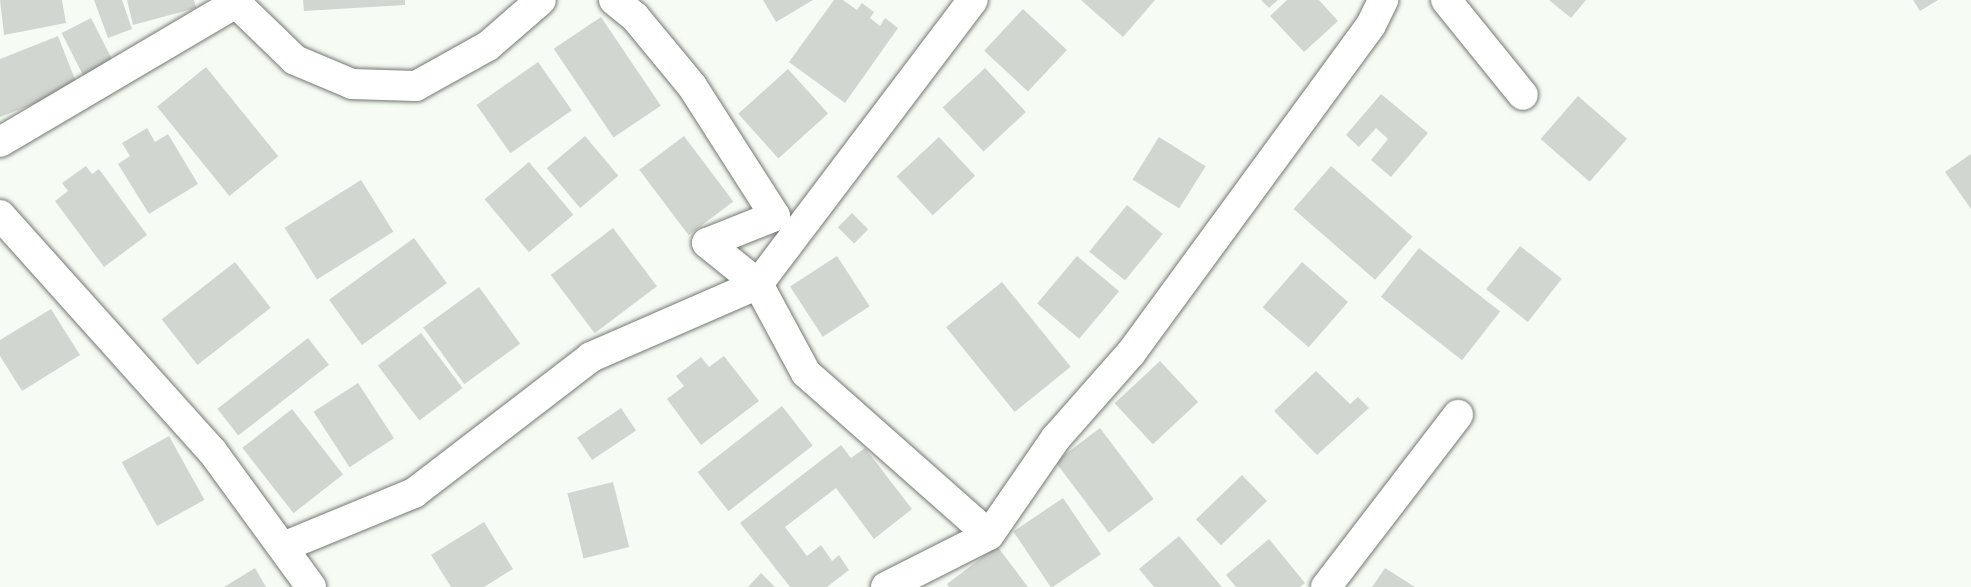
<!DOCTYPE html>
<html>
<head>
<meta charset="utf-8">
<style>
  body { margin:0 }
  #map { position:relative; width:1971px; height:587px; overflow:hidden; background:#f6fcf4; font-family:Lora,serif }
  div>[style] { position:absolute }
  .building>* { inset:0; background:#d1d7d0; transform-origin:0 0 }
  .roads { filter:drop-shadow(0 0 2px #737872) drop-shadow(0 0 2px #737872) }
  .minor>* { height:30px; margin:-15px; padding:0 15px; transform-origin:15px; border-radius:15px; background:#fff }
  span { translate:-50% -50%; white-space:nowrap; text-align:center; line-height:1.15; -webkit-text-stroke:5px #fff; paint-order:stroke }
</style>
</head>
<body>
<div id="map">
  <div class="building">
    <div style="clip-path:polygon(0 0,62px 0,66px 23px,4px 35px)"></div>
    <div style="clip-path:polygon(94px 0,122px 0,132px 29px,108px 38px)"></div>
    <div style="clip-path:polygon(127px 0,194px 0,196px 8px,133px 25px)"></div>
    <div style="clip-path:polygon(303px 0,405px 0,405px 5px,304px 11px)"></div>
    <div style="clip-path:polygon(763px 0,813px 0,776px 22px)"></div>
    <div style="clip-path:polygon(834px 0,843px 0,857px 10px,862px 3px,874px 12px,870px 18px,880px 26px,885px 18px,898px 28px,845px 103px,789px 62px)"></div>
    <div style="clip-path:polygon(1081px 0,1155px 0,1123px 37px)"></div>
    <div style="clip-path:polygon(1261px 0,1278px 0,1269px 8px)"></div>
    <div style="clip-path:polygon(1287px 0,1319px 0,1338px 21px,1304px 52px,1270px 16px)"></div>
    <div style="clip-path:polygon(1549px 0,1586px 0,1571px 18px)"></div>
    <div style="clip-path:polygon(1913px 0,1938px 0,1920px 11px)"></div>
    <div style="left:1023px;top:9px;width:60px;height:57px;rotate:43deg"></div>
    <div style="left:601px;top:17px;width:107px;height:57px;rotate:56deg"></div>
    <div style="left:91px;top:18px;width:53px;height:33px;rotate:63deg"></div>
    <div style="clip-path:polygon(58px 36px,78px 87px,0 117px,0 59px)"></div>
    <div style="left:538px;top:62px;width:59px;height:75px;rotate:55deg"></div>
    <div style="left:206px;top:67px;width:115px;height:63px;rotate:51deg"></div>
    <div style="left:985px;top:68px;width:60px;height:58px;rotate:47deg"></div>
    <div style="left:788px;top:69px;width:60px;height:67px;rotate:48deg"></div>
    <div style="clip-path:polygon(1381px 94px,1428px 133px,1391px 177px,1371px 160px,1388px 139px,1376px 128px,1359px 147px,1346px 135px)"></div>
    <div style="left:1578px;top:96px;width:65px;height:57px;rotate:41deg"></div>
    <div style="clip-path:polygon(147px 128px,155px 142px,168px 134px,198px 184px,149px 214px,118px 164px,130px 156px,122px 143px)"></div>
    <div style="left:585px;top:136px;width:52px;height:50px;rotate:50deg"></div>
    <div style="left:684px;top:136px;width:82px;height:56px;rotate:53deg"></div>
    <div style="left:939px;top:137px;width:53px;height:58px;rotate:47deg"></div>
    <div style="left:1159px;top:137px;width:55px;height:50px;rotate:32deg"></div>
    <div style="clip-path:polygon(1971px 154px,1971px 209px,1945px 172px)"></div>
    <div style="left:529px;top:162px;width:69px;height:58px;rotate:50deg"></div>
    <div style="clip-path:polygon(86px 166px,92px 174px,99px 169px,147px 235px,104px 267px,55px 201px,68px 191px,62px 183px)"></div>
    <div style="left:1331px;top:166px;width:108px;height:57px;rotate:41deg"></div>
    <div style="left:361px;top:180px;width:61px;height:90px;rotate:58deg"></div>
    <div style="left:1127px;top:205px;width:46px;height:60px;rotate:39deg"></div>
    <div style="left:852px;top:213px;width:23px;height:20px;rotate:45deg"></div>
    <div style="left:613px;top:228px;width:73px;height:78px;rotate:53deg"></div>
    <div style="left:414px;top:238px;width:56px;height:105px;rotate:54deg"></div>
    <div style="left:1520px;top:246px;width:53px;height:55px;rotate:38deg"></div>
    <div style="left:1419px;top:248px;width:103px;height:62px;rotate:38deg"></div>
    <div style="left:837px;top:256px;width:60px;height:56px;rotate:57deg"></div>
    <div style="left:1077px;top:256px;width:55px;height:62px;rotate:40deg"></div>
    <div style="left:235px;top:262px;width:58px;height:93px;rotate:52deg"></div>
    <div style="left:1302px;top:262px;width:61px;height:60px;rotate:41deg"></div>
    <div style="left:1002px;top:282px;width:109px;height:72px;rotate:51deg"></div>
    <div style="left:479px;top:287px;width:70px;height:69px;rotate:54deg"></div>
    <div style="clip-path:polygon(51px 309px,80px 355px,22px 391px,0 356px,0 340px)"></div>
    <div style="left:421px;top:333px;width:69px;height:54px;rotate:53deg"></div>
    <div style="left:308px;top:338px;width:34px;height:115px;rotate:52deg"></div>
    <div style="clip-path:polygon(724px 356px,759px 401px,701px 445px,667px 399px,684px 386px,676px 376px,701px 357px,709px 367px)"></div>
    <div style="left:1160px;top:361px;width:56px;height:62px;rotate:47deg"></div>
    <div style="clip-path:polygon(1316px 371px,1350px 404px,1358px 397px,1369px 408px,1317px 455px,1274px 411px)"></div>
    <div style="left:358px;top:383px;width:66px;height:53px;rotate:57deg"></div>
    <div style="left:782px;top:406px;width:50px;height:107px;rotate:52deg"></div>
    <div style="left:621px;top:408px;width:27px;height:53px;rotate:56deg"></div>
    <div style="left:292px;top:409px;width:83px;height:63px;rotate:52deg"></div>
    <div style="left:1100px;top:428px;width:89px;height:56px;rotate:53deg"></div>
    <div style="left:169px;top:436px;width:73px;height:54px;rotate:61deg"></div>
    <div style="clip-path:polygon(841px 445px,851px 458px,865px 448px,912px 509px,874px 539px,836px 488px,785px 527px,807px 556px,821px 545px,832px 561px,839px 555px,849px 570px,827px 587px,790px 587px,740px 523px)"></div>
    <div style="left:1242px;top:475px;width:36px;height:64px;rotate:46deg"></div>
    <div style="left:613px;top:482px;width:67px;height:47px;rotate:76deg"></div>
    <div style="left:1063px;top:498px;width:68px;height:60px;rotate:56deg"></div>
    <div style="clip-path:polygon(484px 522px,513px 569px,484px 587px,451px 587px,431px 555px)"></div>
    <div style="clip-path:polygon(1179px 536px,1222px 587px,1154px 587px,1139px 569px)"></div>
    <div style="clip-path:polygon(1269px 539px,1305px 583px,1300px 587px,1236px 587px,1226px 575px)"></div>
    <div style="clip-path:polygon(997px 546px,1028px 587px,949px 587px,947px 584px)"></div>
    <div style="clip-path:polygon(255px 568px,266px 587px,224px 587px)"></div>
    <div style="clip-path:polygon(1385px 568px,1415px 587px,1372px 587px)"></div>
    <div style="clip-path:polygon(761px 573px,775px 587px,748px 587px)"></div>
  </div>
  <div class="roads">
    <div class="minor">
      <div style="left:233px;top:0;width:86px;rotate:44.1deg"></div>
      <div style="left:295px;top:60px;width:62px;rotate:22.8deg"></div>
      <div style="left:352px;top:84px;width:64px;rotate:1.8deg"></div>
      <div style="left:416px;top:86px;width:82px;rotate:-29.1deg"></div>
      <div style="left:488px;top:46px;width:70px;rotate:-41deg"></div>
      <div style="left:614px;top:0;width:27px;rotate:39deg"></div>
      <div style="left:635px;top:17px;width:89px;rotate:50.4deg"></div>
      <div style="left:692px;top:86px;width:154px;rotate:57.4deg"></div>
      <div style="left:775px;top:216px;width:73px;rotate:158.3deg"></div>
      <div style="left:707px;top:243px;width:65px;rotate:38.8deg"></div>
      <div style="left:758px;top:284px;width:101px;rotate:61.7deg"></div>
      <div style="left:806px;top:373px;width:244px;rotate:41.5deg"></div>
      <div style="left:1446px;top:0;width:122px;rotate:51deg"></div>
      <div style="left:0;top:142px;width:270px;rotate:-30.5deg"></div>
      <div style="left:0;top:215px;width:317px;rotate:48.1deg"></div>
      <div style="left:212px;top:451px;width:168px;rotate:53.9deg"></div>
      <div style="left:283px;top:547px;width:142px;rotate:-22.4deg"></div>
      <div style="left:414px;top:493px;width:223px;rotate:-37.5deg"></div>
      <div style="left:591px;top:357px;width:182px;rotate:-23.6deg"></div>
      <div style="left:758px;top:284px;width:356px;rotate:-52.9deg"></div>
      <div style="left:886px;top:587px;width:115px;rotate:-26.8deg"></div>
      <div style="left:989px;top:535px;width:118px;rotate:-55.4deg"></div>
      <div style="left:1056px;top:438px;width:113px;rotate:-48.6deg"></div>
      <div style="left:1131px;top:353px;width:406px;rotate:-53.8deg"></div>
      <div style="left:1371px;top:25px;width:28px;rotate:-64deg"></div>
      <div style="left:1326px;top:587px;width:217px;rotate:-52.5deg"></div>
    </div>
  </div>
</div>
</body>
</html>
